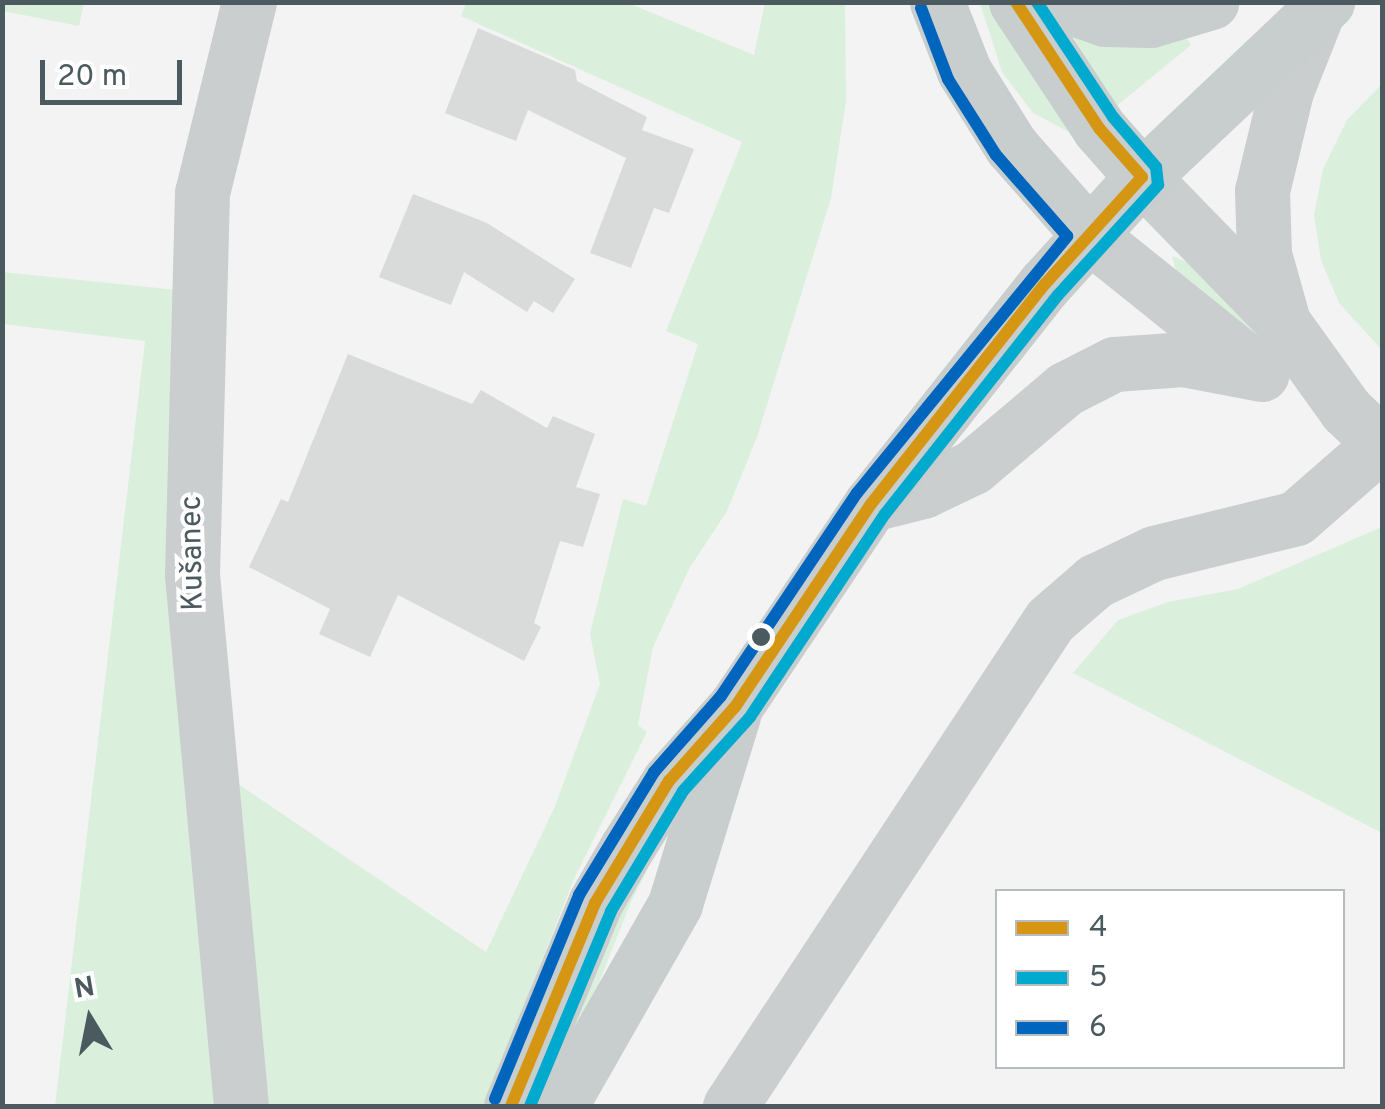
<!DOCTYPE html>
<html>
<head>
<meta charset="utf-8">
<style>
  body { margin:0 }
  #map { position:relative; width:1385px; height:1109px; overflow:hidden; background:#f3f3f3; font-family:Overpass,sans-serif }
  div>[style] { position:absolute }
  .green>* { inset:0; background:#daf0dd }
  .building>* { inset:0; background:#d9dbdb }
  .minor>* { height:55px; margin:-27.5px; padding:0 27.5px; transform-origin:27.5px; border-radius:27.5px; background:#cbcece }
  .major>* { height:55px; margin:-27.5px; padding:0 27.5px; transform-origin:27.5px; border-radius:27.5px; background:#c8cdce }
  .bus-1>* { height:12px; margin:-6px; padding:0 6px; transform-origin:6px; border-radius:6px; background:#d59713 }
  .bus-2>* { height:12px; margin:-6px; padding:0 6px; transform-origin:6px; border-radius:6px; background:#00a9ce }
  .bus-3>* { height:12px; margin:-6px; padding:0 6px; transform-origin:6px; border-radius:6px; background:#0065bd }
  .dots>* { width:28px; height:28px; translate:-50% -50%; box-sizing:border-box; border:5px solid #fff; border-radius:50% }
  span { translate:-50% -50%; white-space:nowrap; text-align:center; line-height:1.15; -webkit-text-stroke:8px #fff; paint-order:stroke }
  .street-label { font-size:30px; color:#4b5a5e }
  .frame { position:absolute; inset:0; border:5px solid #4b5a5e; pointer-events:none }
  .legend { position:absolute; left:995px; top:889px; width:350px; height:180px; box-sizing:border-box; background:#fff; border:2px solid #b7bdbf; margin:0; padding:12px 18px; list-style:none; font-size:30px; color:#4b5a5e }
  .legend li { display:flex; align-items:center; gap:20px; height:50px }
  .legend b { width:50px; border:2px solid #b7bdbf }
  .north { position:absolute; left:40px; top:969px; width:100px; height:100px; -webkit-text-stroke:8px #fff; paint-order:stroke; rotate:350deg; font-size:28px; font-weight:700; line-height:40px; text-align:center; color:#4b5a5e }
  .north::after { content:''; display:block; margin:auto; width:35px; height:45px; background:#4b5a5e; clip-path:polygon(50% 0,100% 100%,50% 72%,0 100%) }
  .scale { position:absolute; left:40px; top:60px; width:142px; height:45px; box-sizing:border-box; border:5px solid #4b5a5e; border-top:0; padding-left:12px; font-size:30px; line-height:35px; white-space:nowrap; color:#4b5a5e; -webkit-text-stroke:8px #fff; paint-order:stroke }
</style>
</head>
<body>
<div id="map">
  <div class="green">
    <div style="clip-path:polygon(2px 3px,3px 2px,84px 3px,79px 26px,3px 11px)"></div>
    <div style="clip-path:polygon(466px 3px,628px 3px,754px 55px,765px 3px,845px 3px,846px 101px,831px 198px,757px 437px,727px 511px,689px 569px,653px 647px,638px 725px,647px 732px,574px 879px,484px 1106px,255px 1106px,219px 771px,486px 952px,555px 806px,600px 684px,590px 634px,623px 499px,646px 506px,698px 344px,666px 331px,742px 142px,461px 16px)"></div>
    <div style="clip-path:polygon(980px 3px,994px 3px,1069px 132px,1033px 113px,1002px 72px)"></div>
    <div style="clip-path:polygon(1083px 30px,1182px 31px,1191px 45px,1113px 109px,1073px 37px)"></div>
    <div style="clip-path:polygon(1382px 84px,1382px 350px,1339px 303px,1321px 260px,1314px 215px,1323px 169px,1347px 120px)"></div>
    <div style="clip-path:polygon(1172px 256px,1202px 268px,1264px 340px,1178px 278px)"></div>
    <div style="clip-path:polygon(2px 272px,187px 291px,229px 1106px,55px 1106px,145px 341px,3px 324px)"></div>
    <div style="clip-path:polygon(1382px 527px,1382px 833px,1073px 673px,1118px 620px,1168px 602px,1238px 589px)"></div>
    <div style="clip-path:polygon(674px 817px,631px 902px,570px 1056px,557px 1035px,605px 932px)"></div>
  </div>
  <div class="building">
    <div style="clip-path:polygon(478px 28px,575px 70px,577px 81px,647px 117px,642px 130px,694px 149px,669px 213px,654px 208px,631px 268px,590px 253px,626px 158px,528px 110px,516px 141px,445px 113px)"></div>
    <div style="clip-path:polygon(413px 194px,487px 223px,575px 279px,553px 313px,534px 301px,527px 312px,464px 272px,451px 305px,379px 277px)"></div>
    <div style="clip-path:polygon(348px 354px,472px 404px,481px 390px,547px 428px,553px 416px,595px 434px,576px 487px,600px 494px,583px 547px,560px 541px,534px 623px,541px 627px,524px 661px,398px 595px,370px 657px,319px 634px,330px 609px,249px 567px,281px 499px,288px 502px)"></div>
  </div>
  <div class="minor">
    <div style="left:1142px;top:177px;width:201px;rotate:45.8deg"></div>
    <div style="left:1282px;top:321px;width:110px;rotate:54.3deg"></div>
    <div style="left:1346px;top:410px;width:50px;rotate:44.2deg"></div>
    <div style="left:1090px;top:236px;width:211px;rotate:38.7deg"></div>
    <div style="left:1282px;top:318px;width:66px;rotate:-105.7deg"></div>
    <div style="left:1264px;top:254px;width:63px;rotate:-91.8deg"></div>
    <div style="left:1262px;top:191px;width:103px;rotate:-76.5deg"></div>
    <div style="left:1286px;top:91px;width:87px;rotate:-68.4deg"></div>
    <div style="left:871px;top:504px;width:54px;rotate:-14deg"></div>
    <div style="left:923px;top:491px;width:55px;rotate:-25.6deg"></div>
    <div style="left:973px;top:467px;width:121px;rotate:-40.3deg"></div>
    <div style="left:1065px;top:389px;width:55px;rotate:-27deg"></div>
    <div style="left:1114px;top:364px;width:69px;rotate:-4.1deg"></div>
    <div style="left:1183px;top:359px;width:80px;rotate:10.8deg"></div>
    <div style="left:241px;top:1106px;width:533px;rotate:-95.27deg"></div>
    <div style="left:192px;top:575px;width:382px;rotate:-88.5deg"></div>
    <div style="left:202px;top:193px;width:197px;rotate:-76.2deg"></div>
    <div style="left:730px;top:1106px;width:582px;rotate:-56.64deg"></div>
    <div style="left:1050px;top:620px;width:60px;rotate:-40.9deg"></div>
    <div style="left:1095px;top:581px;width:65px;rotate:-25.4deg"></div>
    <div style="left:1154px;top:553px;width:146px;rotate:-13.8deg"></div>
    <div style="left:1296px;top:518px;width:114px;rotate:-41.1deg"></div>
  </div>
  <div class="major">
    <div style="left:937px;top:2px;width:74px;rotate:68.6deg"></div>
    <div style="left:964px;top:71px;width:89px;rotate:57.9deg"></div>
    <div style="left:1011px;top:146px;width:120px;rotate:48.7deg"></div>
    <div style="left:1016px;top:2px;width:151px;rotate:56.6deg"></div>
    <div style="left:1099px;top:128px;width:65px;rotate:48.7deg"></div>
    <div style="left:1055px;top:2px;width:53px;rotate:18.8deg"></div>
    <div style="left:1105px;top:19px;width:46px;rotate:1.2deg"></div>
    <div style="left:1151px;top:20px;width:63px;rotate:-16.7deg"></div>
    <div style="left:511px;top:1106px;width:220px;rotate:-67.5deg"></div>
    <div style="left:595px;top:903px;width:62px;rotate:-60.1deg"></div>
    <div style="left:626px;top:849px;width:80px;rotate:-57.7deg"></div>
    <div style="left:669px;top:781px;width:99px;rotate:-48.3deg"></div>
    <div style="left:735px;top:707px;width:244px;rotate:-56.2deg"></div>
    <div style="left:871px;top:504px;width:280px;rotate:-51.7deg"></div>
    <div style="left:1045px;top:284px;width:144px;rotate:-47.8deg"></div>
    <div style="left:1142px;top:177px;width:255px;rotate:-43.4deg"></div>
    <div style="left:560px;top:1106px;width:232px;rotate:-60.3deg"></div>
    <div style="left:675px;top:904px;width:198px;rotate:-72.9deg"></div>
  </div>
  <div class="bus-1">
    <div style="left:511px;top:1106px;width:220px;rotate:-67.5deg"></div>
    <div style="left:595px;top:903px;width:143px;rotate:-58.8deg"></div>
    <div style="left:669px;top:781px;width:99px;rotate:-48.3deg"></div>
    <div style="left:735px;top:707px;width:244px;rotate:-56.2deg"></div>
    <div style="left:871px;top:504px;width:280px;rotate:-51.7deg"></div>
    <div style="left:1045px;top:284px;width:144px;rotate:-47.8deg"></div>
    <div style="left:1142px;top:177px;width:65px;rotate:-131.3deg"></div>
    <div style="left:1099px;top:128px;width:151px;rotate:-123.4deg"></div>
  </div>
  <div class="bus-2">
    <div style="left:530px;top:1106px;width:211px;rotate:-67.4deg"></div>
    <div style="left:611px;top:911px;width:140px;rotate:-59deg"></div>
    <div style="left:683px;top:791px;width:100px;rotate:-47.8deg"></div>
    <div style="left:750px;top:717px;width:244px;rotate:-56.4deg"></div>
    <div style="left:885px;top:514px;width:279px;rotate:-51.7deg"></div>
    <div style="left:1058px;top:295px;width:149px;rotate:-47.7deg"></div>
    <div style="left:1158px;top:185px;width:18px;rotate:-96deg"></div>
    <div style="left:1156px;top:167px;width:66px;rotate:-130.7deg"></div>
    <div style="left:1113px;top:117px;width:138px;rotate:-123.5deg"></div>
  </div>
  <div class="bus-3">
    <div style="left:495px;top:1099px;width:221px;rotate:-67.6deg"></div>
    <div style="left:579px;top:895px;width:144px;rotate:-58.6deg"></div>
    <div style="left:654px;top:772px;width:101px;rotate:-48.6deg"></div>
    <div style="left:721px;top:696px;width:244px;rotate:-56.2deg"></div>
    <div style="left:857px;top:493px;width:332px;rotate:-50.7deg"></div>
    <div style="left:1067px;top:236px;width:108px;rotate:-131.2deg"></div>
    <div style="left:996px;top:155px;width:90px;rotate:-122.3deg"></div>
    <div style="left:948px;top:79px;width:76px;rotate:-110.8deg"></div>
  </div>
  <div class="dots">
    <div style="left:761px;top:637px;background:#4b5a5e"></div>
  </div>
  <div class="street-label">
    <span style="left:194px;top:553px;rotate:-91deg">Kušanec</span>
  </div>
  <div class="frame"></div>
  <ul class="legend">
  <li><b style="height:12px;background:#d59713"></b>4</li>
  <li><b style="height:12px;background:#00a9ce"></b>5</li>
  <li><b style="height:12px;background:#0065bd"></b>6</li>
  </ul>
  <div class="north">N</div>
  <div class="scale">20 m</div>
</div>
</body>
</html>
